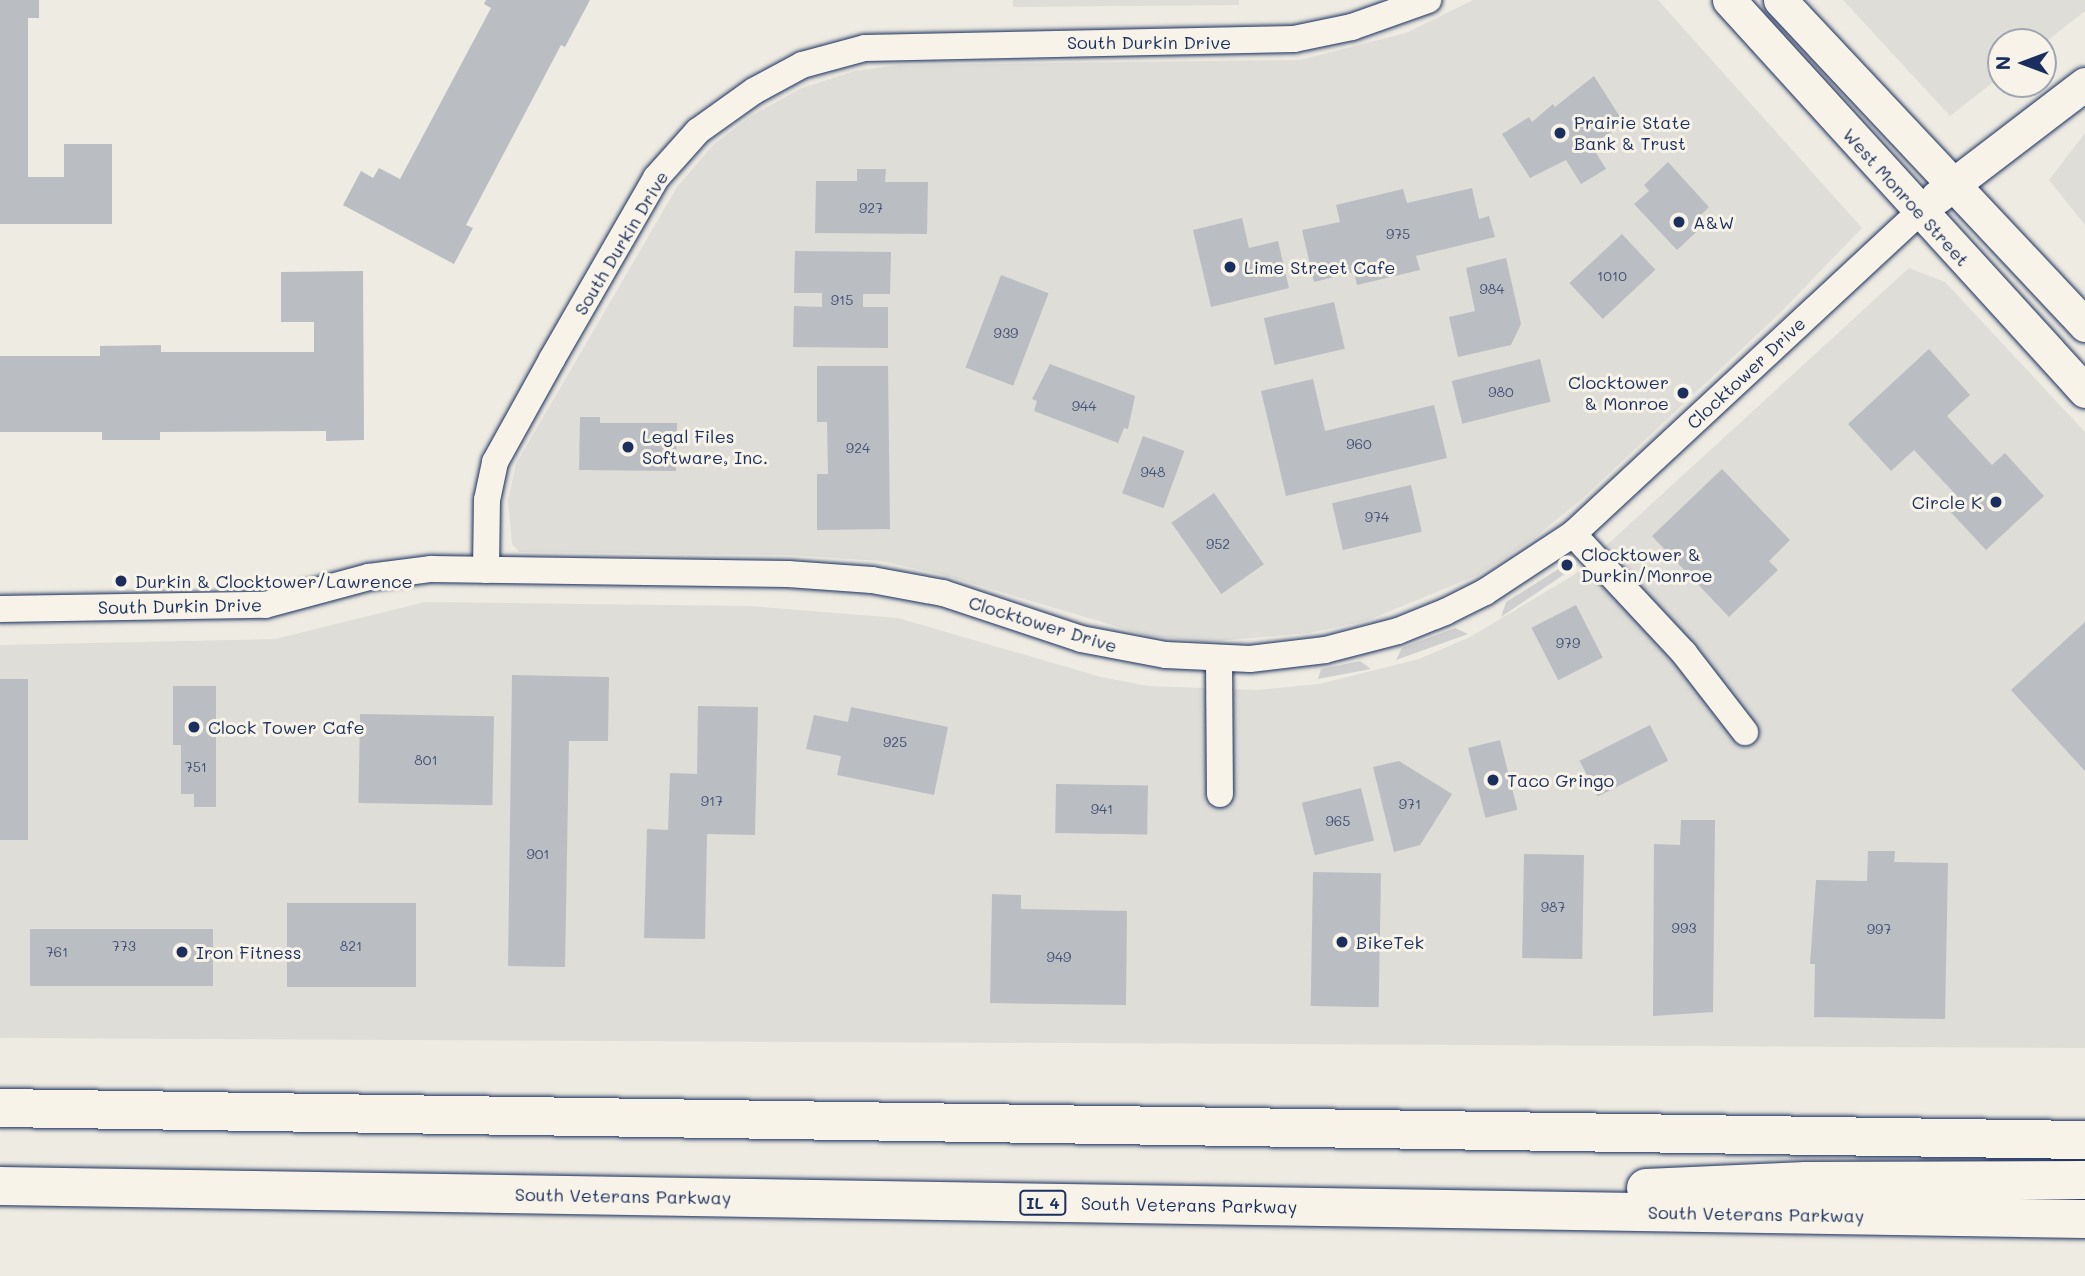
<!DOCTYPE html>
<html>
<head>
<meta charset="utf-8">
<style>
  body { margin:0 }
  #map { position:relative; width:2085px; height:1276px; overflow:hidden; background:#eeebe2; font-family:Mali,sans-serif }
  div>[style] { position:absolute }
  .built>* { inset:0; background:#deddd8 }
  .green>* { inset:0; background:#cfcfcf }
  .building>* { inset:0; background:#babdc2; transform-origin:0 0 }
  .roads { filter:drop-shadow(0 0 2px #1b2f5e) drop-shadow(0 0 2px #1b2f5e) }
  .minor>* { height:26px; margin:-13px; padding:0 13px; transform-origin:13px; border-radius:13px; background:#f7f3e8 }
  .tertiary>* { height:33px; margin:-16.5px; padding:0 16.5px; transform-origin:16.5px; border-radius:16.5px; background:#f7f3e8 }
  .trunk>* { height:38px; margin:-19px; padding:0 19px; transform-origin:19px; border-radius:19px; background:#f7f3e8 }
  .dots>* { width:19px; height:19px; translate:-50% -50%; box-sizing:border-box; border:4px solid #f7f3e8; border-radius:50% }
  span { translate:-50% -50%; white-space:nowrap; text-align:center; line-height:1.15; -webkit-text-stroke:6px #f7f3e8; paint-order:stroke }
  .number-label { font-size:14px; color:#435277 }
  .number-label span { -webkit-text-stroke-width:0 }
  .shield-label span { padding:2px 5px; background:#f7f3e8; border:2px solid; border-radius:5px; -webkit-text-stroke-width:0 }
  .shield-label { font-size:16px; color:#1b2f5e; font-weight:700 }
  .street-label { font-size:18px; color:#1b2f5e }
  .poi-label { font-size:18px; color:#1b2f5e }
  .left { translate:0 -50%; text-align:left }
  .right { translate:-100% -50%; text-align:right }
  .north { position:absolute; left:1987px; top:28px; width:70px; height:70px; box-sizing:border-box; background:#f7f3e8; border:2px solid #9fa5b1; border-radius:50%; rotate:270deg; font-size:19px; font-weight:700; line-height:28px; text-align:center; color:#1b2f5e }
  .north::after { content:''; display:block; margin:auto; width:24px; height:32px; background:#1b2f5e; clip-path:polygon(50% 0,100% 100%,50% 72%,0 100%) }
</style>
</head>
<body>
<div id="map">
  <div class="built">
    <div style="clip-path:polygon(1013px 0,1239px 0,1239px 5px,1013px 7px)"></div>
    <div style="clip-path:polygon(1473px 0,1658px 0,1862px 228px,1781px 312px,1582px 499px,1533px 539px,1478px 575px,1366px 621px,1309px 633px,1206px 642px,1149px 636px,944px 575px,881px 561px,789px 555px,519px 552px,512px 544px,508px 500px,516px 464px,677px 187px,713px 145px,751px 116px,802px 88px,855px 71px,898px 65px,1300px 60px,1406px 33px)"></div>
    <div style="clip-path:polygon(1843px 0,2085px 0,2085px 11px,2043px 44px,2001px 42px,2001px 76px,1950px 116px)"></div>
    <div style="clip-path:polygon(2085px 133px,2085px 225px,2049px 180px)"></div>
    <div style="clip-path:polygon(1909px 268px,1945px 282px,2085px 432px,2085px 1048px,0 1038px,0 645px,275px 639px,425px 602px,751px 606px,898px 618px,1101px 677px,1148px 686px,1257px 690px,1319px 684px,1419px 659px,1470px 637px,1574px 575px)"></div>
  </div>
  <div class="green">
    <div style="clip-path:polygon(1568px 563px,1578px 565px,1501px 617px,1506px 602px)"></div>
    <div style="clip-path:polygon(1455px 628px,1468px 634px,1396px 660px,1402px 648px)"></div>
    <div style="clip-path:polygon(1360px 661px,1371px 669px,1318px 679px,1321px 669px)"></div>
  </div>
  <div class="building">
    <div style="clip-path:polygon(0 0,39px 0,39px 18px,28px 18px,28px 177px,64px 177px,64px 144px,112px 144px,112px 224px,0 224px)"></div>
    <div style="clip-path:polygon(486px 0,590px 0,565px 47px,561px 45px,466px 225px,473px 228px,454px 264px,343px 205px,361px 171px,373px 178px,379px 168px,400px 179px,491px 8px,484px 4px)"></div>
    <div style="clip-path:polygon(1594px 76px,1622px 120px,1614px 125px,1616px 129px,1591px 145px,1606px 169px,1581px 184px,1566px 160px,1530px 178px,1502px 134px,1529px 117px,1532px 122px,1553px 104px,1555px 107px)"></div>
    <div style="clip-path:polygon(1668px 162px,1709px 207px,1701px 215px,1707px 222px,1677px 250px,1634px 204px,1649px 191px,1644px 185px)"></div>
    <div style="clip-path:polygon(857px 169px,886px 169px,885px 182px,928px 182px,927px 234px,815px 233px,816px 181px,857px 181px)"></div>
    <div style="clip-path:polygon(1472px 188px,1479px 219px,1489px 216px,1495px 237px,1416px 256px,1420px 270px,1357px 285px,1354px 272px,1314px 282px,1302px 230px,1340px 222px,1336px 205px,1403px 189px,1407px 203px)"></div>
    <div style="clip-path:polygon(1242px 218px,1249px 248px,1278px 241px,1289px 288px,1211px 307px,1193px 230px)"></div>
    <div style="left:1622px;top:234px;width:49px;height:72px;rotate:47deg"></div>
    <div style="clip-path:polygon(795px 251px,891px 252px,890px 294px,863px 294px,863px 307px,888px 307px,888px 348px,793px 347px,794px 306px,822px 307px,822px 293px,794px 293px)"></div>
    <div style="clip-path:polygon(1506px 258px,1521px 324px,1511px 345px,1458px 357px,1449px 317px,1475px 311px,1466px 268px)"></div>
    <div style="clip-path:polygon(363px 271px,364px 440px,326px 441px,326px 431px,160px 432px,160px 440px,102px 440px,102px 432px,0 432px,0 356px,100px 356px,100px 346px,161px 345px,161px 352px,314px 352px,314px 322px,281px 322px,281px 272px)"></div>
    <div style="left:1001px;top:275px;width:51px;height:99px;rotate:21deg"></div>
    <div style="left:1334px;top:302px;width:48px;height:72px;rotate:77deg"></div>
    <div style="clip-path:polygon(1929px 349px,1970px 395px,1947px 416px,1992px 465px,2005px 453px,2044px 496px,1986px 550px,1946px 507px,1958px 497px,1914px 450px,1891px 471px,1848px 424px)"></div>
    <div style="left:1540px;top:359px;width:44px;height:91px;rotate:76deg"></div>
    <div style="clip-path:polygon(1050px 364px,1135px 396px,1128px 429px,1124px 428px,1118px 443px,1034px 411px,1037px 401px,1032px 399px)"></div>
    <div style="clip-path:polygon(817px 366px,888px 366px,890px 529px,817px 530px,817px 474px,828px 474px,827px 422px,817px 422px)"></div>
    <div style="clip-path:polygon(1313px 379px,1325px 431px,1434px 405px,1447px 458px,1286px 496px,1261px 391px)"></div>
    <div style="clip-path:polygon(580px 417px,600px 417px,600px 423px,677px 423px,676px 471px,579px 470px)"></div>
    <div style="left:1143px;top:436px;width:44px;height:61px;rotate:20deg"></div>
    <div style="clip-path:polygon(1722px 469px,1790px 540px,1769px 561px,1778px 570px,1729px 617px,1652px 536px)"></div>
    <div style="left:1411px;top:485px;width:48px;height:81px;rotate:77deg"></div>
    <div style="left:1214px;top:493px;width:87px;height:52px;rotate:55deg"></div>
    <div style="left:1576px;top:605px;width:59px;height:50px;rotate:63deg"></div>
    <div style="clip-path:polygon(2085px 622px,2085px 771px,2011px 690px)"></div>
    <div style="clip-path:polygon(512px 675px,609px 677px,608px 741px,569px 741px,565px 967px,508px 966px)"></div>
    <div style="left:0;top:679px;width:28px;height:161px"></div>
    <div style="clip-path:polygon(173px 686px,216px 686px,216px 807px,194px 807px,194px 794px,181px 794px,181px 745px,173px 745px)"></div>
    <div style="clip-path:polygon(698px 706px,758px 707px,755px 835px,707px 834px,705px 939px,644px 938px,647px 829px,668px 830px,670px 773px,697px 774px)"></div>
    <div style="clip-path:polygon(851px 707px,948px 727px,934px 795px,837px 775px,841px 756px,806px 749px,814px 715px,848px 722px)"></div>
    <div style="left:360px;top:714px;width:134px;height:89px;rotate:1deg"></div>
    <div style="left:1650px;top:725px;width:40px;height:79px;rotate:63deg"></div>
    <div style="left:1500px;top:740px;width:72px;height:33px;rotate:76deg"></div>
    <div style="clip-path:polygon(1399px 761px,1452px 794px,1420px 845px,1394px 852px,1373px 767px)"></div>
    <div style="left:1056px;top:784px;width:92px;height:49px;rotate:1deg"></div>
    <div style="left:1361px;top:788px;width:54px;height:61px;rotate:76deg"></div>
    <div style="clip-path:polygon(1681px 820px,1715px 820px,1713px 1012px,1653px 1016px,1654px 844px,1680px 845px)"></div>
    <div style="clip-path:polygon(1868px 851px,1895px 851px,1894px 862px,1948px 863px,1945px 1019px,1814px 1017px,1815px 964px,1810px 964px,1816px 880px,1867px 881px)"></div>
    <div style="left:1524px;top:854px;width:60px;height:104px;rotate:1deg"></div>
    <div style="left:1313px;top:872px;width:68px;height:134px;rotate:1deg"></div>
    <div style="clip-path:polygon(992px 894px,1021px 895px,1021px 909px,1127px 911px,1126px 1005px,990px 1003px)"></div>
    <div style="left:287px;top:903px;width:129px;height:84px"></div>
    <div style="left:30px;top:929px;width:183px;height:57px"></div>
  </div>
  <div class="roads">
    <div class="minor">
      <div style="left:1573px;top:534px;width:163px;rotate:47deg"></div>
      <div style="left:1684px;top:653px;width:100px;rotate:52.3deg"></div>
      <div style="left:486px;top:570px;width:70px;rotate:-89.2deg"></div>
      <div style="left:487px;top:500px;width:39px;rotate:-78deg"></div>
      <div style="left:495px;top:462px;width:118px;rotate:-61deg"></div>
      <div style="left:552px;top:359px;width:209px;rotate:-60.1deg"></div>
      <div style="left:656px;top:178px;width:63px;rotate:-48.2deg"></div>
      <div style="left:698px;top:131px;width:69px;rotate:-35.5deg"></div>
      <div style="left:754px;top:91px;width:55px;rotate:-28.4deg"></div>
      <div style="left:802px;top:65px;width:65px;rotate:-15.1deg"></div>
      <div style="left:865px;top:48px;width:429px;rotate:-1.2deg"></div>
      <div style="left:1294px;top:39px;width:59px;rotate:-11.7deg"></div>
      <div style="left:1352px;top:27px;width:81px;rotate:-19.6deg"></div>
      <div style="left:0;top:609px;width:265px;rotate:-0.9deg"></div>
      <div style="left:265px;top:605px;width:108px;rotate:-15.1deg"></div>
      <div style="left:369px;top:577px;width:63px;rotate:-7.4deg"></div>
      <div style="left:431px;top:569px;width:357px;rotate:0.8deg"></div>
      <div style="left:788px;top:574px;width:84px;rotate:4.1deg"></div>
      <div style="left:872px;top:580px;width:72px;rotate:10.4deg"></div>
      <div style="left:943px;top:593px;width:145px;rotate:18.4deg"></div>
      <div style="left:1081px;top:639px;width:86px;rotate:10.7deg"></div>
      <div style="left:1166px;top:655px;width:84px;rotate:2.7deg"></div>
      <div style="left:1250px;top:659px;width:76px;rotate:-6.8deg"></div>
      <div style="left:1325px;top:650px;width:75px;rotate:-14.6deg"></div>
      <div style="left:1398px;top:631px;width:51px;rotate:-22deg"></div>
      <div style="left:1445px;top:612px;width:45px;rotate:-26.6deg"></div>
      <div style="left:1485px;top:592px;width:105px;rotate:-33.4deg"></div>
      <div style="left:1573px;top:534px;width:473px;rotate:-42.9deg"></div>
      <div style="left:1219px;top:659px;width:135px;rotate:89.6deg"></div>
    </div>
    <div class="tertiary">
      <div style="left:1729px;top:0;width:529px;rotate:47.68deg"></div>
      <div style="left:1780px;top:0;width:446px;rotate:46.8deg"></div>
      <div style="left:1937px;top:197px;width:186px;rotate:-37.4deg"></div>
    </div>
    <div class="trunk">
      <div style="left:0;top:1108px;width:2085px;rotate:0.88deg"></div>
      <div style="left:0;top:1186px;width:2085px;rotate:0.91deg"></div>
      <div style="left:1646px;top:1188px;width:160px;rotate:-2.5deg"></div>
      <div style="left:1806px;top:1181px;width:279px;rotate:-0.2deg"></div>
    </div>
  </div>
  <div class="dots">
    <div style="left:1560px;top:133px;background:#1b2f5e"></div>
    <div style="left:1679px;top:222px;background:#1b2f5e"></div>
    <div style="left:1230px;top:267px;background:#1b2f5e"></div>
    <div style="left:1683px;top:393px;background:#1b2f5e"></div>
    <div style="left:628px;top:447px;background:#1b2f5e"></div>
    <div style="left:1996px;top:502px;background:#1b2f5e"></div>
    <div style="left:1567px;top:565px;background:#1b2f5e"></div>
    <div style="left:121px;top:581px;background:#1b2f5e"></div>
    <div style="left:194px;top:727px;background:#1b2f5e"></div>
    <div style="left:1493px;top:780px;background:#1b2f5e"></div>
    <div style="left:1342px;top:942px;background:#1b2f5e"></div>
    <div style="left:182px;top:952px;background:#1b2f5e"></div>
  </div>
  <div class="number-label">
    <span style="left:871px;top:208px">927</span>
    <span style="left:1398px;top:234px">975</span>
    <span style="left:1612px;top:276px">1010</span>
    <span style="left:1492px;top:289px">984</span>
    <span style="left:842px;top:300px">915</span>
    <span style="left:1006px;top:333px">939</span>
    <span style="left:1501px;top:392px">980</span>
    <span style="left:1084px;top:406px">944</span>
    <span style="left:1359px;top:444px">960</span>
    <span style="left:858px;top:448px">924</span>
    <span style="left:1153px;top:472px">948</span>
    <span style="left:1377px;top:517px">974</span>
    <span style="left:1218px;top:544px">952</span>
    <span style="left:1568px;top:643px">979</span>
    <span style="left:895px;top:742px">925</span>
    <span style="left:426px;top:760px">801</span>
    <span style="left:196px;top:767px">751</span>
    <span style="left:712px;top:801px">917</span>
    <span style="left:1410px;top:804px">971</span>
    <span style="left:1102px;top:809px">941</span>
    <span style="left:1338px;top:821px">965</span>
    <span style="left:538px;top:854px">901</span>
    <span style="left:1553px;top:907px">987</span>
    <span style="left:1684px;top:928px">993</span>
    <span style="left:1879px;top:929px">997</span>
    <span style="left:124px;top:946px">773</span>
    <span style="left:351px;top:946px">821</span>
    <span style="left:57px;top:952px">761</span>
    <span style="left:1059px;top:957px">949</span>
  </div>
  <div class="shield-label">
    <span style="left:1043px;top:1203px">IL 4</span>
  </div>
  <div class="street-label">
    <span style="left:1149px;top:42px">South Durkin Drive</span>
    <span style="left:1906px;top:197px;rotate:48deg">West Monroe Street</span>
    <span style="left:621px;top:243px;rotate:-59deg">South Durkin Drive</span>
    <span style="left:1746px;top:373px;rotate:-43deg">Clocktower Drive</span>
    <span style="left:180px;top:606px;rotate:-1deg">South Durkin Drive</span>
    <span style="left:1043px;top:624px;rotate:17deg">Clocktower Drive</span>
    <span style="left:623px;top:1196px;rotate:1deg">South Veterans Parkway</span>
    <span style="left:1189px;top:1205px;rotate:1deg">South Veterans Parkway</span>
    <span style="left:1756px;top:1214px;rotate:1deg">South Veterans Parkway</span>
  </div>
  <div class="poi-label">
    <span class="left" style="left:1574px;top:133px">Prairie State<br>Bank &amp; Trust</span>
    <span class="left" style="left:1693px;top:222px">A&amp;W</span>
    <span class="left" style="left:1244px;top:267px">Lime Street Cafe</span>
    <span class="right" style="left:1669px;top:393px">Clocktower<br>&amp; Monroe</span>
    <span class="left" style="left:642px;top:447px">Legal Files<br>Software, Inc.</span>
    <span class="right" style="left:1982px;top:502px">Circle K</span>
    <span class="left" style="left:1581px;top:565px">Clocktower &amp;<br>Durkin/Monroe</span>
    <span class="left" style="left:135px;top:581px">Durkin &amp; Clocktower/Lawrence</span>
    <span class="left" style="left:208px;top:727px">Clock Tower Cafe</span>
    <span class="left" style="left:1507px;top:780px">Taco Gringo</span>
    <span class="left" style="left:1356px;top:942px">BikeTek</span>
    <span class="left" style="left:196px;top:952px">Iron Fitness</span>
  </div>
  <div class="north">N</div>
</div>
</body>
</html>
